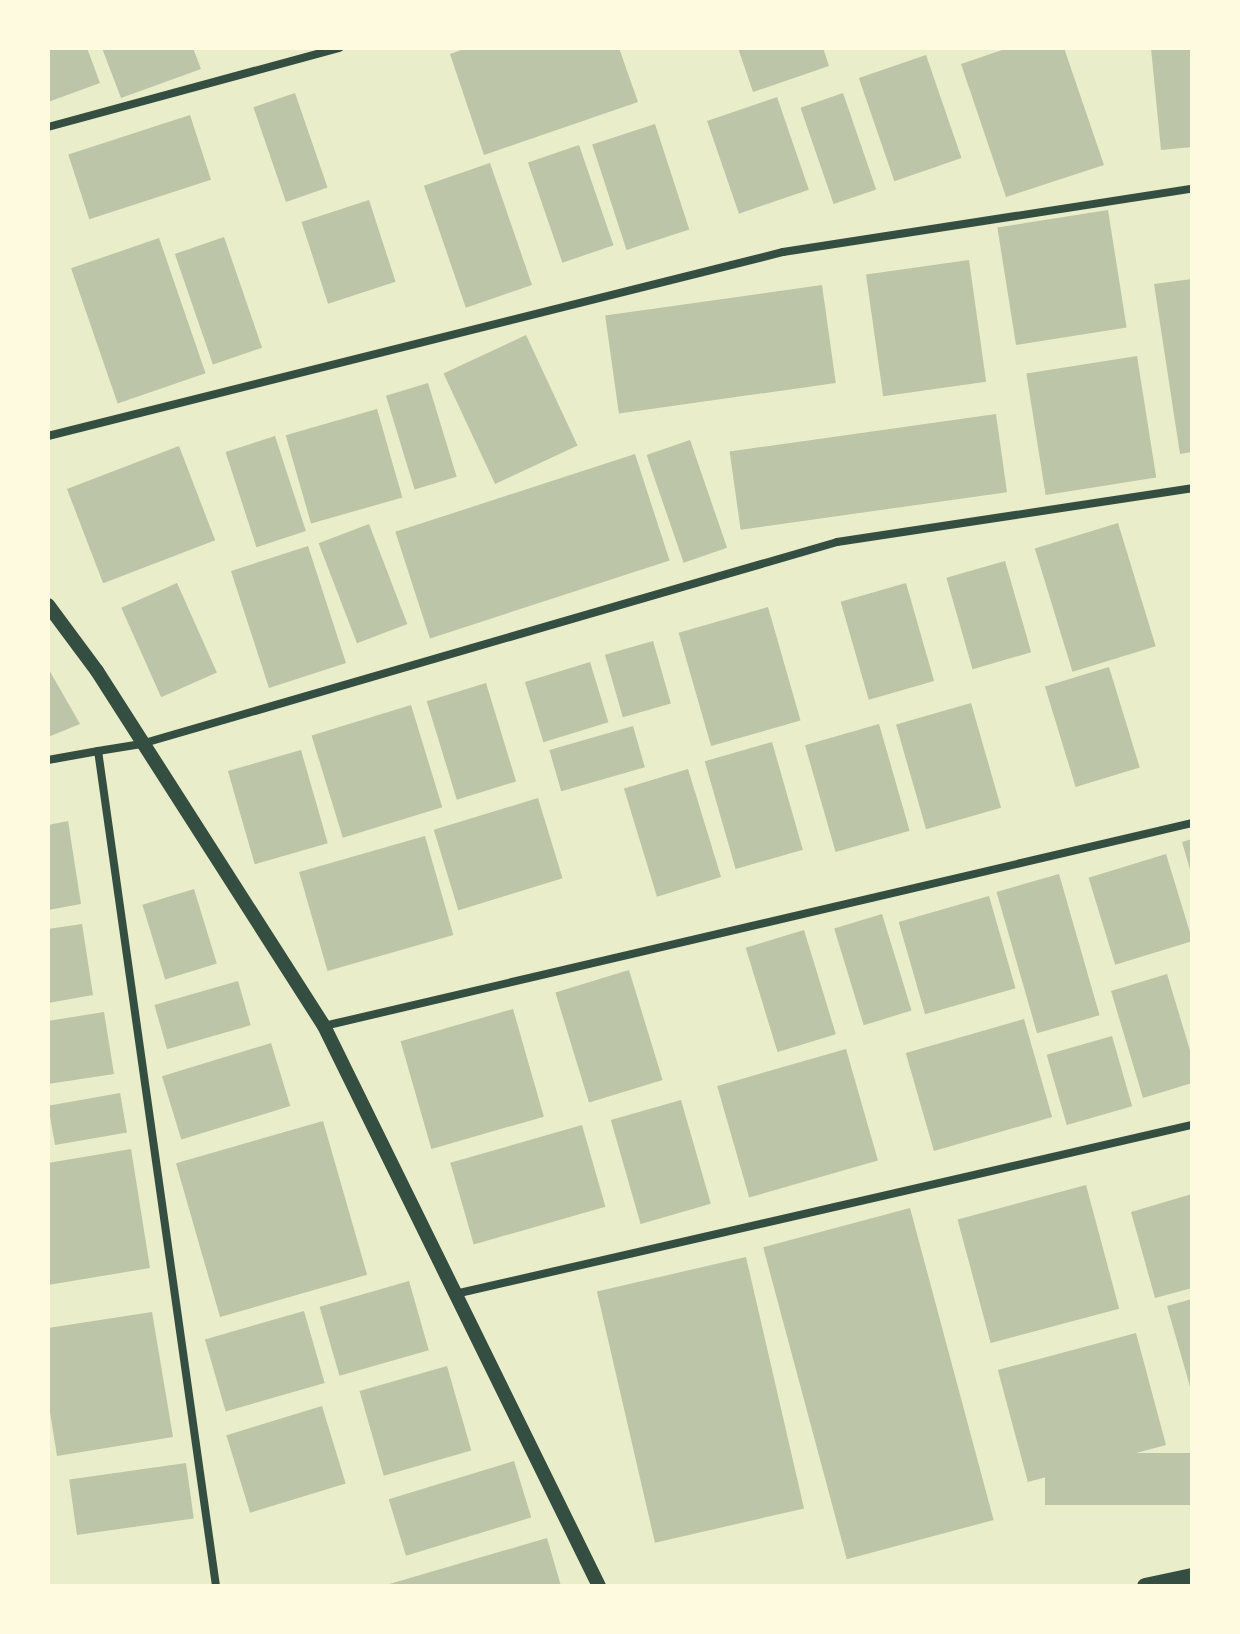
<!DOCTYPE html>
<html>
<head>
<meta charset="utf-8">
<style>
  body { margin:0 }
  #map { position:relative; width:1240px; height:1634px; overflow:hidden; background:#e9edc9; font-family:Commissioner,sans-serif }
  div>[style] { position:absolute }
  .building>* { inset:0; background:#bcc5a7; transform-origin:0 0 }
  .minor>* { height:8px; margin:-4px; padding:0 4px; transform-origin:4px; border-radius:4px; background:#344e41 }
  .tertiary>* { height:14px; margin:-7px; padding:0 7px; transform-origin:7px; border-radius:7px; background:#344e41 }
  .secondary>* { height:16px; margin:-8px; padding:0 8px; transform-origin:8px; border-radius:8px; background:#344e41 }
  span { translate:-50% -50%; white-space:nowrap; text-align:center; line-height:1.15; -webkit-text-stroke:6px #fefae0; paint-order:stroke }
  .frame { position:absolute; inset:0; border:50px solid #fefae0; pointer-events:none }
</style>
</head>
<body>
<div id="map">
  <div class="building">
    <div style="clip-path:polygon(48px 48px,87px 48px,100px 83px,48px 102px)"></div>
    <div style="clip-path:polygon(102px 48px,193px 48px,201px 69px,121px 98px)"></div>
    <div style="clip-path:polygon(467px 48px,619px 48px,638px 102px,484px 155px,450px 54px)"></div>
    <div style="clip-path:polygon(738px 48px,823px 48px,829px 66px,753px 92px)"></div>
    <div style="clip-path:polygon(1008px 48px,1064px 48px,1104px 165px,1006px 197px,961px 64px)"></div>
    <div style="clip-path:polygon(1151px 48px,1192px 48px,1192px 147px,1161px 150px)"></div>
    <div style="left:926px;top:55px;width:109px;height:71px;rotate:71deg"></div>
    <div style="left:295px;top:93px;width:100px;height:44px;rotate:71deg"></div>
    <div style="left:843px;top:93px;width:102px;height:45px;rotate:71deg"></div>
    <div style="left:777px;top:97px;width:98px;height:74px;rotate:71deg"></div>
    <div style="left:190px;top:115px;width:68px;height:128px;rotate:72deg"></div>
    <div style="left:655px;top:124px;width:111px;height:66px;rotate:72deg"></div>
    <div style="left:579px;top:145px;width:106px;height:54px;rotate:71deg"></div>
    <div style="left:490px;top:163px;width:129px;height:70px;rotate:71deg"></div>
    <div style="left:369px;top:200px;width:86px;height:71px;rotate:72deg"></div>
    <div style="left:1108px;top:210px;width:119px;height:112px;rotate:81deg"></div>
    <div style="left:224px;top:237px;width:117px;height:52px;rotate:71deg"></div>
    <div style="left:159px;top:238px;width:143px;height:93px;rotate:71deg"></div>
    <div style="left:969px;top:260px;width:123px;height:104px;rotate:82deg"></div>
    <div style="clip-path:polygon(1192px 279px,1192px 452px,1180px 454px,1154px 284px)"></div>
    <div style="left:822px;top:285px;width:99px;height:219px;rotate:82deg"></div>
    <div style="left:526px;top:335px;width:122px;height:91px;rotate:65deg"></div>
    <div style="left:1137px;top:356px;width:123px;height:112px;rotate:81deg"></div>
    <div style="left:428px;top:383px;width:98px;height:44px;rotate:73deg"></div>
    <div style="left:377px;top:409px;width:92px;height:95px;rotate:74deg"></div>
    <div style="left:996px;top:414px;width:79px;height:269px;rotate:82deg"></div>
    <div style="left:275px;top:436px;width:100px;height:52px;rotate:72deg"></div>
    <div style="left:690px;top:440px;width:114px;height:46px;rotate:71deg"></div>
    <div style="left:179px;top:446px;width:101px;height:120px;rotate:69deg"></div>
    <div style="left:635px;top:454px;width:112px;height:252px;rotate:72deg"></div>
    <div style="left:1118px;top:523px;width:129px;height:87px;rotate:73deg"></div>
    <div style="left:369px;top:524px;width:107px;height:54px;rotate:69deg"></div>
    <div style="left:308px;top:546px;width:123px;height:81px;rotate:72deg"></div>
    <div style="left:1005px;top:561px;width:95px;height:61px;rotate:74deg"></div>
    <div style="left:177px;top:583px;width:98px;height:61px;rotate:66deg"></div>
    <div style="left:906px;top:583px;width:102px;height:68px;rotate:74deg"></div>
    <div style="left:768px;top:607px;width:118px;height:93px;rotate:74deg"></div>
    <div style="left:653px;top:641px;width:65px;height:50px;rotate:74deg"></div>
    <div style="left:590px;top:662px;width:63px;height:68px;rotate:73deg"></div>
    <div style="left:1109px;top:667px;width:105px;height:67px;rotate:73deg"></div>
    <div style="clip-path:polygon(48px 668px,80px 724px,48px 737px)"></div>
    <div style="left:486px;top:683px;width:103px;height:62px;rotate:73deg"></div>
    <div style="left:971px;top:703px;width:109px;height:78px;rotate:74deg"></div>
    <div style="left:411px;top:705px;width:107px;height:104px;rotate:73deg"></div>
    <div style="left:879px;top:724px;width:111px;height:77px;rotate:74deg"></div>
    <div style="left:633px;top:726px;width:43px;height:87px;rotate:74deg"></div>
    <div style="left:772px;top:742px;width:112px;height:70px;rotate:74deg"></div>
    <div style="left:301px;top:750px;width:97px;height:76px;rotate:74deg"></div>
    <div style="left:688px;top:769px;width:113px;height:67px;rotate:73deg"></div>
    <div style="left:538px;top:798px;width:84px;height:109px;rotate:73deg"></div>
    <div style="clip-path:polygon(68px 821px,81px 904px,48px 910px,48px 825px)"></div>
    <div style="left:425px;top:836px;width:103px;height:131px;rotate:74deg"></div>
    <div style="clip-path:polygon(1192px 839px,1192px 873px,1191px 873px,1182px 842px)"></div>
    <div style="left:1166px;top:854px;width:91px;height:81px;rotate:73deg"></div>
    <div style="left:1059px;top:874px;width:147px;height:65px;rotate:74deg"></div>
    <div style="left:194px;top:889px;width:78px;height:54px;rotate:73deg"></div>
    <div style="left:989px;top:896px;width:96px;height:94px;rotate:74deg"></div>
    <div style="left:882px;top:914px;width:101px;height:50px;rotate:73deg"></div>
    <div style="clip-path:polygon(82px 924px,93px 995px,48px 1003px,48px 929px)"></div>
    <div style="left:804px;top:930px;width:109px;height:61px;rotate:73deg"></div>
    <div style="left:629px;top:970px;width:115px;height:77px;rotate:73deg"></div>
    <div style="clip-path:polygon(1167px 974px,1192px 1057px,1192px 1083px,1143px 1098px,1111px 991px)"></div>
    <div style="left:238px;top:981px;width:46px;height:87px;rotate:74deg"></div>
    <div style="left:513px;top:1009px;width:112px;height:117px;rotate:74deg"></div>
    <div style="clip-path:polygon(104px 1012px,114px 1074px,48px 1084px,48px 1021px)"></div>
    <div style="left:1024px;top:1019px;width:102px;height:123px;rotate:74deg"></div>
    <div style="left:1112px;top:1036px;width:73px;height:68px;rotate:74deg"></div>
    <div style="left:271px;top:1043px;width:66px;height:114px;rotate:73deg"></div>
    <div style="left:846px;top:1049px;width:116px;height:134px;rotate:74deg"></div>
    <div style="left:120px;top:1093px;width:40px;height:73px;rotate:80deg"></div>
    <div style="left:681px;top:1100px;width:108px;height:73px;rotate:74deg"></div>
    <div style="left:323px;top:1121px;width:160px;height:153px;rotate:74deg"></div>
    <div style="left:582px;top:1125px;width:85px;height:137px;rotate:74deg"></div>
    <div style="clip-path:polygon(131px 1149px,150px 1268px,48px 1285px,48px 1163px)"></div>
    <div style="left:1086px;top:1185px;width:128px;height:133px;rotate:75deg"></div>
    <div style="clip-path:polygon(1192px 1194px,1192px 1288px,1155px 1298px,1131px 1212px)"></div>
    <div style="left:910px;top:1208px;width:323px;height:152px;rotate:75deg"></div>
    <div style="left:746px;top:1257px;width:258px;height:153px;rotate:77deg"></div>
    <div style="left:409px;top:1281px;width:72px;height:93px;rotate:74deg"></div>
    <div style="clip-path:polygon(1192px 1299px,1192px 1390px,1191px 1390px,1167px 1306px)"></div>
    <div style="left:304px;top:1311px;width:75px;height:103px;rotate:74deg"></div>
    <div style="clip-path:polygon(152px 1312px,173px 1437px,57px 1456px,48px 1400px,48px 1328px)"></div>
    <div style="left:1136px;top:1333px;width:116px;height:143px;rotate:75deg"></div>
    <div style="left:447px;top:1366px;width:88px;height:91px;rotate:74deg"></div>
    <div style="left:322px;top:1406px;width:81px;height:100px;rotate:73deg"></div>
    <div style="left:1192px;top:1453px;width:52px;height:147px;rotate:90deg"></div>
    <div style="left:514px;top:1461px;width:59px;height:131px;rotate:73deg"></div>
    <div style="left:186px;top:1463px;width:56px;height:118px;rotate:82deg"></div>
    <div style="clip-path:polygon(547px 1538px,561px 1586px,386px 1586px,386px 1585px)"></div>
  </div>
  <div class="minor">
    <div style="left:48px;top:127px;width:302px;rotate:-15.2deg"></div>
    <div style="left:48px;top:436px;width:758px;rotate:-14.05deg"></div>
    <div style="left:783px;top:252px;width:414px;rotate:-8.8deg"></div>
    <div style="left:48px;top:760px;width:51px;rotate:-10.2deg"></div>
    <div style="left:324px;top:1026px;width:891px;rotate:-13.16deg"></div>
    <div style="left:455px;top:1294px;width:756px;rotate:-12.92deg"></div>
    <div style="left:216px;top:1586px;width:843px;rotate:-98.04deg"></div>
    <div style="left:98px;top:751px;width:44px;rotate:-9.2deg"></div>
    <div style="left:141px;top:744px;width:725px;rotate:-16.18deg"></div>
    <div style="left:837px;top:542px;width:359px;rotate:-8.6deg"></div>
  </div>
  <div class="tertiary">
    <div style="left:48px;top:605px;width:82px;rotate:53.4deg"></div>
    <div style="left:97px;top:671px;width:421px;rotate:57.4deg"></div>
    <div style="left:324px;top:1026px;width:624px;rotate:63.85deg"></div>
  </div>
  <div class="secondary">
    <div style="left:1145px;top:1586px;width:48px;rotate:-12deg"></div>
  </div>
  <div class="frame"></div>
</div>
</body>
</html>
